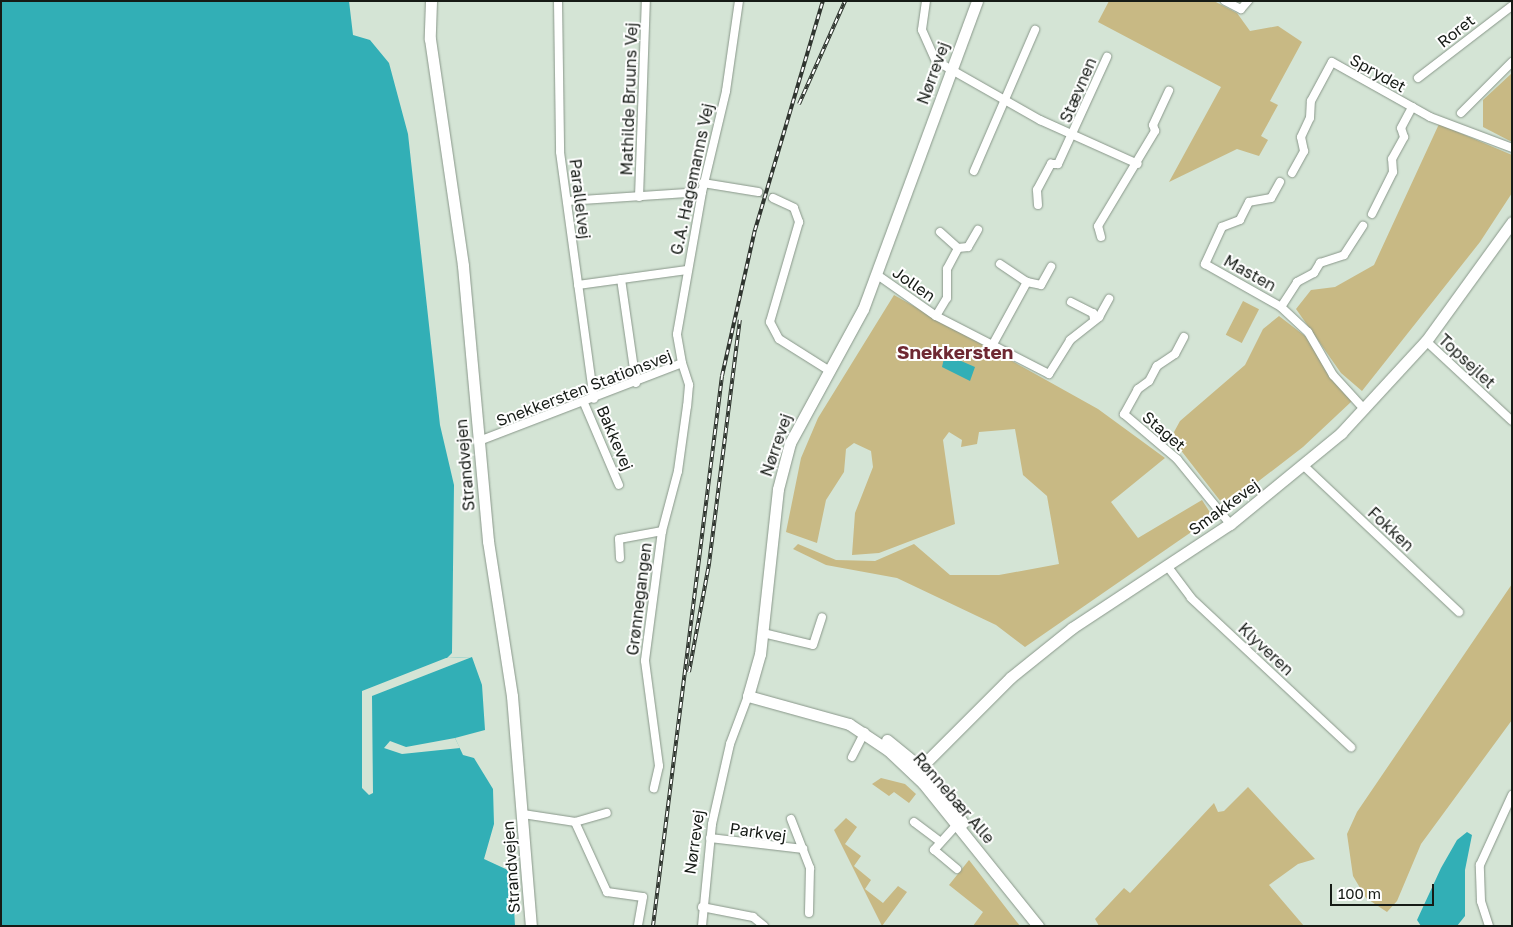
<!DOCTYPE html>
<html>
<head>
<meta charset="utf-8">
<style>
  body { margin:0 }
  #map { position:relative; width:1513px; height:927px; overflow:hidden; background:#d4e4d5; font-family:"Golos Text",sans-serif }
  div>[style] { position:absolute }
  .green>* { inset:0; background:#c8b984; transform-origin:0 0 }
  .water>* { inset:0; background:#32afb6 }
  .pier>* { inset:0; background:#d4e4d5 }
  .street-tunnel>* { height:8px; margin-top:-4px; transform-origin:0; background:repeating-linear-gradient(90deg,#aebcaf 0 8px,transparent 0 12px) }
  .roads { filter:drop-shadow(0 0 1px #89978a) drop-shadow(0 0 1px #89978a) }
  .street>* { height:8px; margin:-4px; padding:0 4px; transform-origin:4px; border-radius:4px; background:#fff }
  .secondary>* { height:11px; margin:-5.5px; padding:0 5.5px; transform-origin:5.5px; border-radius:5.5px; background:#fff }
  .rail>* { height:4px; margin-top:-2px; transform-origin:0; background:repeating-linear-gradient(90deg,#fff 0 5.5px,#2f352f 0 11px); box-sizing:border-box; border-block:1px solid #2f352f }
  span { translate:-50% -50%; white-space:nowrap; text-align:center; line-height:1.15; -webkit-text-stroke:4px #fff; paint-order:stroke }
  .street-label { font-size:16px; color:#161b16 }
  .quarter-label { font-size:19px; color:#6e2832; font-weight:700 }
  .frame { position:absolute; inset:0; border:2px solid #161b16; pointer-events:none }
  .scale { position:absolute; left:1330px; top:884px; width:104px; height:22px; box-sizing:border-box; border:2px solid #161b16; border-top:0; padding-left:6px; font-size:15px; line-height:18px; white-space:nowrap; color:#161b16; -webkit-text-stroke:4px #fff; paint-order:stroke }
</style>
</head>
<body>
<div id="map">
  <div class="green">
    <div style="clip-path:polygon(1109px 1px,1214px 1px,1237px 13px,1250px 31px,1278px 26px,1302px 42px,1270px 101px,1278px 105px,1261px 136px,1268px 140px,1259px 156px,1237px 149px,1169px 182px,1221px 87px,1098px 22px)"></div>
    <div style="clip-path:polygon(1512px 73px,1512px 142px,1483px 127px,1483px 100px)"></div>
    <div style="clip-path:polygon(1439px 124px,1512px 155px,1512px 193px,1480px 242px,1362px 391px,1341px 373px,1296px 309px,1311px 290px,1335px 287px,1374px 265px)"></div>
    <div style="clip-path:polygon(894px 295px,1098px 409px,1165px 458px,1111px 502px,1138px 538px,1202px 500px,1213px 517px,1025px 647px,996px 625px,897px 578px,826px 565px,793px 549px,798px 544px,836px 560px,875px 561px,914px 544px,950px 575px,999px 575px,1059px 564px,1047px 496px,1023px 475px,1015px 429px,979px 432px,977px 444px,961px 447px,962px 440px,949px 432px,943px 440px,955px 524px,879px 553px,852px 555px,855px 513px,873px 467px,871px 451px,854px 443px,846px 449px,844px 472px,826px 500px,817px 543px,786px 532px,801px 458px,818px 418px)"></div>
    <div style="left:1243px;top:301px;width:18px;height:38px;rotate:27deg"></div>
    <div style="clip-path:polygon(1279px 316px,1305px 336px,1352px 401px,1303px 447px,1225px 507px,1176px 444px,1174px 432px,1180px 421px,1245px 365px,1263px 329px)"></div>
    <div style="clip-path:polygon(1512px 584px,1512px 720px,1421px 844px,1397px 901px,1387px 912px,1366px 898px,1353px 876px,1347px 834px,1357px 812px)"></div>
    <div style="clip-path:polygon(881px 778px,905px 784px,916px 794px,909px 803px,894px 792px,889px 796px,872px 784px)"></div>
    <div style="clip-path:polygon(1248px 787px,1315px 859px,1298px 864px,1269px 885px,1304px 926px,1099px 926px,1095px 919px,1124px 888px,1130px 893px,1214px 803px,1218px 812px,1224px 811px)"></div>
    <div style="clip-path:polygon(846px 818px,857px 827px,845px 844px,861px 856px,854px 866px,871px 880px,865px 889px,883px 903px,898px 886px,907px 892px,882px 926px,834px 830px)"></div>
    <div style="clip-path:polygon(969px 860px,1020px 926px,973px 926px,983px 912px,949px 885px)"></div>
  </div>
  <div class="water">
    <div style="clip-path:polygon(1px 1px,349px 1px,353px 35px,370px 40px,389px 63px,408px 134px,440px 425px,454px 485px,452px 653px,447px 658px,472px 657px,482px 685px,485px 730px,455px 738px,463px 755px,474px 758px,493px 789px,494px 824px,484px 859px,512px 872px,515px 926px,1px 926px)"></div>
    <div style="clip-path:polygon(945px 354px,975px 367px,970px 381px,942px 367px)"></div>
    <div style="clip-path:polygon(1467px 832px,1472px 835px,1465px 870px,1465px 916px,1457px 926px,1421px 926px,1417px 920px,1441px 868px,1457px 840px)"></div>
  </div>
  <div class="pier">
    <div style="clip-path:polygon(472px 657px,372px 696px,373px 793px,369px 795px,362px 788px,362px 691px,446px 658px)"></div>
    <div style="clip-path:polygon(455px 738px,460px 748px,402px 754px,384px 748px,390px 741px,406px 747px)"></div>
  </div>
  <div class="street-tunnel">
    <div style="left:758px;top:192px;width:16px;rotate:22deg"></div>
  </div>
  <div class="roads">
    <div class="street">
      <div style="left:558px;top:1px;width:151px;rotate:89.2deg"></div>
      <div style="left:560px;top:152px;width:249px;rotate:82.2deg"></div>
      <div style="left:926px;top:1px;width:29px;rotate:98deg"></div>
      <div style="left:922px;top:30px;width:34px;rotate:66deg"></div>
      <div style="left:936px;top:61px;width:120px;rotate:29.6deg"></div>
      <div style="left:1040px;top:120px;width:107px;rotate:24.2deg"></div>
      <div style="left:1225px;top:1px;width:18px;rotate:27deg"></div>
      <div style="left:1241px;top:9px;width:11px;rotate:-49deg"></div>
      <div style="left:1418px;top:78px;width:118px;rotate:-37.5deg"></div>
      <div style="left:1461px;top:113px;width:72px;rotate:-45deg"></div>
      <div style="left:974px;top:171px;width:154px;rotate:-66.6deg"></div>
      <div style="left:1292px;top:173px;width:25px;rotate:-61deg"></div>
      <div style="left:1304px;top:151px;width:14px;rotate:-102deg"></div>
      <div style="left:1301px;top:137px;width:21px;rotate:-65deg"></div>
      <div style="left:1310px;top:118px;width:17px;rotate:-87deg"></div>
      <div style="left:1311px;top:101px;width:44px;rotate:-61.7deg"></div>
      <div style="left:1332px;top:62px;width:112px;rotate:29.3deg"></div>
      <div style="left:1430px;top:117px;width:88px;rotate:20.7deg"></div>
      <div style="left:1280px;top:182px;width:18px;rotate:119deg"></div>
      <div style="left:1271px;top:198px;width:22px;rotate:170deg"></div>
      <div style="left:1249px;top:202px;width:20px;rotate:117deg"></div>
      <div style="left:1240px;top:220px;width:19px;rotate:159deg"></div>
      <div style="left:1222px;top:227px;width:41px;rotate:114.7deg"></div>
      <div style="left:1205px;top:264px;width:87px;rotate:29.5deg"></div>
      <div style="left:1281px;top:307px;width:37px;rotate:43deg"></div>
      <div style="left:1308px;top:332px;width:50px;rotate:59.8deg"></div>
      <div style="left:1333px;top:375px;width:47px;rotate:47.6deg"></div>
      <div style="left:703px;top:183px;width:56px;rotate:9.3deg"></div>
      <div style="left:639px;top:197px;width:196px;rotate:-88deg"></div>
      <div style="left:773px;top:198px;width:23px;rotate:25deg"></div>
      <div style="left:794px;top:208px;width:15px;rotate:70deg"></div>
      <div style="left:799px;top:222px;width:104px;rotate:106.2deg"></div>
      <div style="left:770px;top:322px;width:19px;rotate:62deg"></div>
      <div style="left:779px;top:339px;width:58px;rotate:32.3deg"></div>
      <div style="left:567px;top:201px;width:135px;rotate:-3.8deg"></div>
      <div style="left:1038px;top:205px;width:15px;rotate:-94deg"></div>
      <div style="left:1037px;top:190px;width:30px;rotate:-62deg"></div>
      <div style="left:1051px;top:164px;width:7px"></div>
      <div style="left:1058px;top:164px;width:118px;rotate:-65.4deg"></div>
      <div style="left:1372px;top:214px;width:47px;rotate:-63.4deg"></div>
      <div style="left:1393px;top:172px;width:13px;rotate:-94deg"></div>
      <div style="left:1392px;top:159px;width:25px;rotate:-61deg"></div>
      <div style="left:1404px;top:137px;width:9px;rotate:-108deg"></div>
      <div style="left:1401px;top:128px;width:24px;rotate:-62deg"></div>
      <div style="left:940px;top:232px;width:24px;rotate:42deg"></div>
      <div style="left:1101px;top:237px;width:11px;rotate:-105deg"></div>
      <div style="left:1098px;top:226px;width:111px;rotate:-59deg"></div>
      <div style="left:1155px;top:131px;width:6px;rotate:-108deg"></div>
      <div style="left:1153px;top:125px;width:38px;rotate:-65deg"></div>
      <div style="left:1000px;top:264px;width:32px;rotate:34deg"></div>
      <div style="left:876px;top:274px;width:73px;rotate:35deg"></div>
      <div style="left:936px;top:316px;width:127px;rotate:27.2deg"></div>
      <div style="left:1049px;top:374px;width:40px;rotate:-58deg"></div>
      <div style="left:1070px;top:340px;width:37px;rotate:-38deg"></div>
      <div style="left:1099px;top:317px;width:21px;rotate:-61deg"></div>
      <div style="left:621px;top:279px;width:105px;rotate:81.8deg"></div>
      <div style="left:578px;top:285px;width:110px;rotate:-7.8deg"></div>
      <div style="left:1071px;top:302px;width:25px;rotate:27deg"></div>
      <div style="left:1093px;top:313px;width:6px;rotate:81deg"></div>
      <div style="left:1281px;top:307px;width:30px;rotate:-57deg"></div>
      <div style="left:1297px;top:282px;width:19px;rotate:-28deg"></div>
      <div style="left:1314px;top:273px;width:12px;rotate:-59deg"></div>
      <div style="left:1320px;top:263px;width:25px;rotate:-18deg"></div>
      <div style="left:1344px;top:255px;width:35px;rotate:-57deg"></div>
      <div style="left:936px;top:316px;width:21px;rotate:-59deg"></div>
      <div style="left:947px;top:298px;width:29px;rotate:-90deg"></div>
      <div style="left:947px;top:269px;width:24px;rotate:-62deg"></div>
      <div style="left:958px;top:248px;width:10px;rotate:-6deg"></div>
      <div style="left:968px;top:247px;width:20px;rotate:-60deg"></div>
      <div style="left:1184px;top:337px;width:19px;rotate:118deg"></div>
      <div style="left:1175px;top:354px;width:22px;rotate:146deg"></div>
      <div style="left:1157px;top:366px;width:17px;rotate:118deg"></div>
      <div style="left:1149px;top:381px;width:14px;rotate:144deg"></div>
      <div style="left:1138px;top:389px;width:29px;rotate:119deg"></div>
      <div style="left:1124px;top:414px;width:70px;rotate:40.3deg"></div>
      <div style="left:1177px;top:459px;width:84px;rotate:50.8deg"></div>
      <div style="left:1426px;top:341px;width:117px;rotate:42.9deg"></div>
      <div style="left:993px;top:344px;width:71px;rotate:-61.3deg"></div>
      <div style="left:1027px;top:282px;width:14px;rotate:12deg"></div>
      <div style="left:1041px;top:285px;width:21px;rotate:-61deg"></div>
      <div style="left:682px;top:363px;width:29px;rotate:-100deg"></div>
      <div style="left:677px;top:334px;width:144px;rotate:-80deg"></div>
      <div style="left:702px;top:192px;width:104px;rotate:-76.6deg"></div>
      <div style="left:726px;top:91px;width:91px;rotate:-81.8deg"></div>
      <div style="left:584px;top:403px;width:89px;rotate:66.9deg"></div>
      <div style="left:479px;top:441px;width:217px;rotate:-21deg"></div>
      <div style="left:682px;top:363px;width:23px;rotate:72deg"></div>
      <div style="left:689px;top:385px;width:21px;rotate:95deg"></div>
      <div style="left:687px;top:406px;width:66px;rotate:97.9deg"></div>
      <div style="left:678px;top:471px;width:62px;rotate:104.9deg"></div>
      <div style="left:662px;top:531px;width:131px;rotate:97.5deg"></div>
      <div style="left:645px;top:661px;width:106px;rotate:82.4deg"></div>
      <div style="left:659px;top:766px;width:23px;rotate:103deg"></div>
      <div style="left:1304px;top:466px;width:213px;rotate:43.3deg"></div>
      <div style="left:620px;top:558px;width:19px;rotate:-93deg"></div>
      <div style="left:619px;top:539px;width:44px;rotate:-10.5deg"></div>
      <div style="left:1168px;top:567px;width:39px;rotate:53deg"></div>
      <div style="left:1191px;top:598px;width:219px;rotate:43deg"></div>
      <div style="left:763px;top:633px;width:51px;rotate:13.5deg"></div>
      <div style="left:813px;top:645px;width:29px;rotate:-72deg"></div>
      <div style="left:852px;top:757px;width:28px;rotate:-63deg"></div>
      <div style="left:523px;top:814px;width:53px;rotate:8.7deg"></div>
      <div style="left:575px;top:822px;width:77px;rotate:65.4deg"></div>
      <div style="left:607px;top:892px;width:36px;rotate:8deg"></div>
      <div style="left:643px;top:897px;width:29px;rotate:100deg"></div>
      <div style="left:791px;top:819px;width:53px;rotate:68.8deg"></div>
      <div style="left:810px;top:868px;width:45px;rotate:91.3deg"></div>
      <div style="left:575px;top:822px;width:33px;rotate:-16deg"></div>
      <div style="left:914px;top:822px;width:30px;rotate:37deg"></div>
      <div style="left:710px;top:838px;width:94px;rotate:6.7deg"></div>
      <div style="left:957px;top:869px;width:30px;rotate:-140deg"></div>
      <div style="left:934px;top:850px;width:38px;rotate:-48deg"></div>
      <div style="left:702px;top:907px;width:52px;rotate:11.1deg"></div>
      <div style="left:753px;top:917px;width:14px;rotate:39deg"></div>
      <div style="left:702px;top:926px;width:102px;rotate:-84.4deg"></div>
      <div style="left:712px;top:824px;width:82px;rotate:-77.3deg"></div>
      <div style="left:730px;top:744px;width:51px;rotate:-69.4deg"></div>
      <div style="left:1489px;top:926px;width:26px;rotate:-108deg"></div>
      <div style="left:1481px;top:901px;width:36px;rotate:-92deg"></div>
      <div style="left:1480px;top:865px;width:77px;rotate:-65.4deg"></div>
    </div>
    <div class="secondary">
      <div style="left:431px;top:1px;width:38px;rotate:92deg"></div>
      <div style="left:430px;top:39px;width:229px;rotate:81.7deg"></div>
      <div style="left:463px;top:266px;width:276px;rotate:84.8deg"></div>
      <div style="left:488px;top:541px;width:157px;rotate:81.2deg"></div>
      <div style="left:512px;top:696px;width:231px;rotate:85.3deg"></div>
      <div style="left:977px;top:1px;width:328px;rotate:110.3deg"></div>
      <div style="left:863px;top:309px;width:153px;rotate:118.6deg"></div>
      <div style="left:790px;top:443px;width:48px;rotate:104.6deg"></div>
      <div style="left:778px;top:489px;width:166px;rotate:96.2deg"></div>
      <div style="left:760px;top:654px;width:44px;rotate:105.9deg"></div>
      <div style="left:748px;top:696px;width:105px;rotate:15.5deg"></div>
      <div style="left:849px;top:724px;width:47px;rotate:33.7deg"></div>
      <div style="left:888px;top:750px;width:48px;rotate:43.3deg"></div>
      <div style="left:923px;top:783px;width:184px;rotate:51.2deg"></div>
      <div style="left:887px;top:740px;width:55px;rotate:39.1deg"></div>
      <div style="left:930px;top:775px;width:58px;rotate:55.5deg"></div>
      <div style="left:914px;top:774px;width:137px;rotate:-45deg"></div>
      <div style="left:1011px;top:677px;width:78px;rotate:-38.8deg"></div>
      <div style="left:1072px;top:628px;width:189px;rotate:-33.4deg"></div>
      <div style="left:1230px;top:524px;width:144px;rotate:-39.3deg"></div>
      <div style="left:1341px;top:433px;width:125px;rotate:-47.3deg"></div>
      <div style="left:1426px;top:341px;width:147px;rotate:-54.1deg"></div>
    </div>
  </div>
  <div class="rail">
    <div style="left:799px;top:104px;width:113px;rotate:-65.9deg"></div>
    <div style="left:689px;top:672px;width:110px;rotate:-79.5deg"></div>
    <div style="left:709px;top:564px;width:246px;rotate:-82.8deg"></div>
    <div style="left:653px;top:926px;width:554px;rotate:-82.85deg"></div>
    <div style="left:722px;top:376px;width:150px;rotate:-77.3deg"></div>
    <div style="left:755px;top:230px;width:239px;rotate:-73.5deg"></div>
  </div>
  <div class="street-label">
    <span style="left:1456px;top:31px;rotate:-38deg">Roret</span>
    <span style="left:933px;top:73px;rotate:-70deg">Nørrevej</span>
    <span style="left:1378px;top:73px;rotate:29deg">Sprydet</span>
    <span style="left:1078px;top:90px;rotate:-67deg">Stævnen</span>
    <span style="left:629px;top:99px;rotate:-88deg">Mathilde Bruuns Vej</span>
    <span style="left:692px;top:179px;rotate:-78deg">G.A. Hagemanns Vej</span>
    <span style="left:580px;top:199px;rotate:83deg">Parallelvej</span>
    <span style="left:1250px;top:273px;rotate:29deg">Masten</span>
    <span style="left:914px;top:284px;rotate:35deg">Jollen</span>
    <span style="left:1467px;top:361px;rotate:43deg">Topsejlet</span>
    <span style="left:584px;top:388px;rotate:-21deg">Snekkersten Stationsvej</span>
    <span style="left:1164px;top:431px;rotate:41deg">Staget</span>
    <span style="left:615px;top:438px;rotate:67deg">Bakkevej</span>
    <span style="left:776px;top:445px;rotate:-71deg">Nørrevej</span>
    <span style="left:465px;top:465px;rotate:-95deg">Strandvejen</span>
    <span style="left:1224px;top:507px;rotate:-36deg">Smakkevej</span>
    <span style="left:1391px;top:529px;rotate:43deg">Fokken</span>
    <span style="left:639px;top:599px;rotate:-83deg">Grønnegangen</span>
    <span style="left:1266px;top:649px;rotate:43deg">Klyveren</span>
    <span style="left:954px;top:798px;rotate:49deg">Rønnebær Alle</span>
    <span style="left:758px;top:832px;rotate:8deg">Parkvej</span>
    <span style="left:694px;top:842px;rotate:-82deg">Nørrevej</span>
    <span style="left:511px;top:867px;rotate:-94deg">Strandvejen</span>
  </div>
  <div class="quarter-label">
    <span style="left:955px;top:352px">Snekkersten</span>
  </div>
  <div class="frame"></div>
  <div class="scale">100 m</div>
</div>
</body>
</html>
